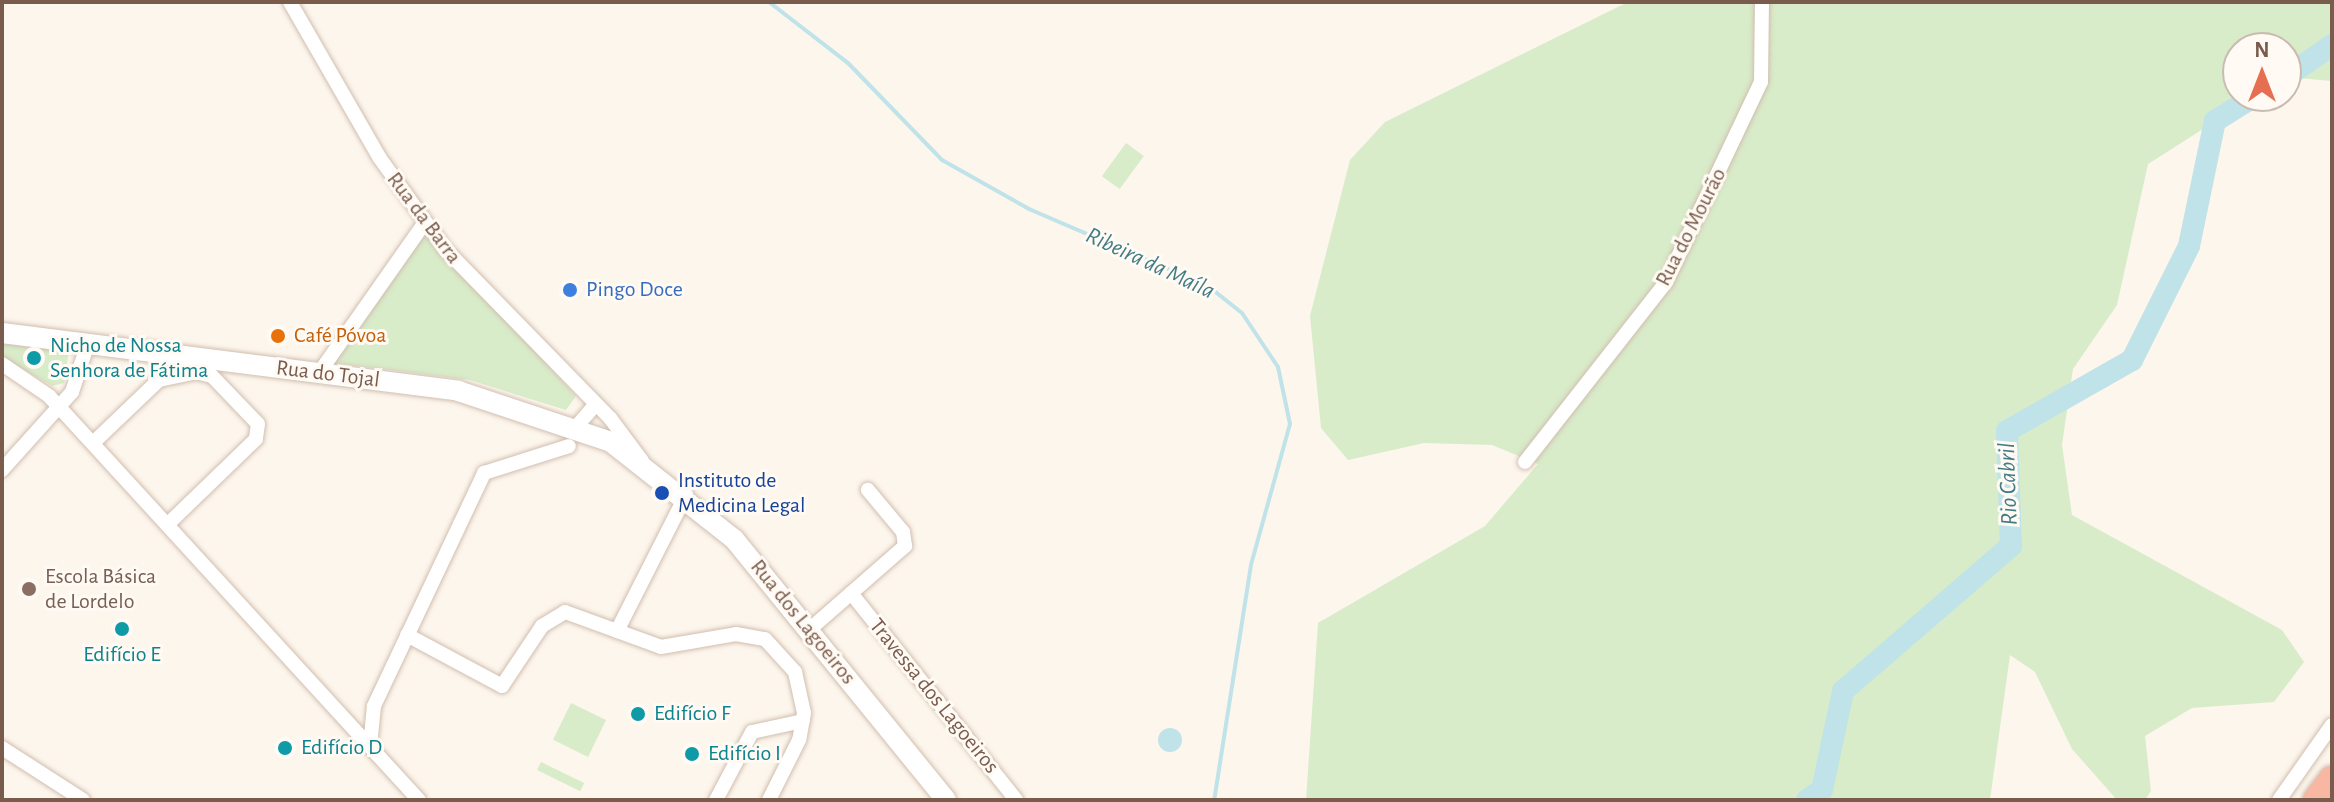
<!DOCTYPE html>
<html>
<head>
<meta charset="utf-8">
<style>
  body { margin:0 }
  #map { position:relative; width:2334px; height:802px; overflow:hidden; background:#fdf6ec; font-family:"Alegreya Sans",sans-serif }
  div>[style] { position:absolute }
  .green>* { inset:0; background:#d8ecc9; transform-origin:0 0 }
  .water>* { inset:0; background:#bfe3e8 }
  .round { border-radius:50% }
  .stream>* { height:4px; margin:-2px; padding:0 2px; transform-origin:2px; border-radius:2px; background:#bfe3e8 }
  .river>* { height:22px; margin:-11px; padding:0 11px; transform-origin:11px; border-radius:11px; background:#bfe3e8 }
  .roads { filter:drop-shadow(0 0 2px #d1beb0) drop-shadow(0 0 2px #d1beb0) }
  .street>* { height:14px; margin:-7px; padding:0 7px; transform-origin:7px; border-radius:7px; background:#fff }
  .secondary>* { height:20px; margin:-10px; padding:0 10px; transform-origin:10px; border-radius:10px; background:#fff }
  .highway>* { height:26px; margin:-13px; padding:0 13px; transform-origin:13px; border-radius:13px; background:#f7b7a3 }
  .dots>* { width:22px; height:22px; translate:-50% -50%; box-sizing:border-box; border:4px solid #fffaf3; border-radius:50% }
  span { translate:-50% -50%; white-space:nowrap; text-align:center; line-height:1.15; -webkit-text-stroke:6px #fffaf3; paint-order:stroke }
  .street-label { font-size:22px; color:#7a5c4d }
  .shop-label { font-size:22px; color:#366cbe }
  .left { translate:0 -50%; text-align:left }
  .food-label { font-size:22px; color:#c56008 }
  .culture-label { font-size:22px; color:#0d838f }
  .transit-label { font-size:22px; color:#164399 }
  .education-label { font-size:22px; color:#785e54 }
  .water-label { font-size:24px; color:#437c86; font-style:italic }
  .frame { position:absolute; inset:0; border:4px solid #7a5c4d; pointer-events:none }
  .north { position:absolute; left:2222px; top:32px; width:80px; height:80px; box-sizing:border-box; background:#fffaf3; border:2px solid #cabbb1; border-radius:50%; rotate:0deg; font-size:22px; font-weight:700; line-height:32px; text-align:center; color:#7a5c4d }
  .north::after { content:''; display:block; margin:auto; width:28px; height:36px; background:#e76f51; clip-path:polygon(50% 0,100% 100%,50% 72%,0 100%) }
</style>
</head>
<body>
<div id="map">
  <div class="green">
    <div style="clip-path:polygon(1628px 2px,2332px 2px,2332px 81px,2286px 77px,2286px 48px,2238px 48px,2238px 96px,2255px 96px,2148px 164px,2117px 305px,2073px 369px,2062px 445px,2072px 515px,2282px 630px,2304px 662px,2274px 702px,2192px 708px,2145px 736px,2151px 791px,2145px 800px,2117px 800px,2072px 749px,2035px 672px,2010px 655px,1990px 800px,1306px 800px,1318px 623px,1485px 526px,1538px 464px,1492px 445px,1424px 443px,1348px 460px,1321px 428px,1310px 316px,1350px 160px,1385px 122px)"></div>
    <div style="left:1126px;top:143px;width:22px;height:41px;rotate:36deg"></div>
    <div style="clip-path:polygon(425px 232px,576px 396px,566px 410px,470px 380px,333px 363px)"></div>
    <div style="clip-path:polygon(2px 338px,69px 350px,64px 383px,52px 386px,2px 357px)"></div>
    <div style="left:571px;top:703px;width:39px;height:41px;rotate:26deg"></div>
    <div style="left:541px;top:762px;width:48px;height:9px;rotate:26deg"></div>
  </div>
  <div class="water">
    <div class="round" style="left:1158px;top:728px;width:24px;height:24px"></div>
  </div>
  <div class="stream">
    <div style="left:769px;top:2px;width:100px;rotate:37.7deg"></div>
    <div style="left:848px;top:63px;width:135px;rotate:45.9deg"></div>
    <div style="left:942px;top:160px;width:100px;rotate:29.4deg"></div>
    <div style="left:1029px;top:209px;width:195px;rotate:23.3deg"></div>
    <div style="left:1208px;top:286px;width:43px;rotate:38.5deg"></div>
    <div style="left:1242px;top:313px;width:65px;rotate:56.3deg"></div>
    <div style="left:1278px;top:367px;width:58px;rotate:78.1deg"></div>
    <div style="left:1290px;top:424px;width:146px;rotate:105.5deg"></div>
    <div style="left:1251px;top:565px;width:238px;rotate:98.9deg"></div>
  </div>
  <div class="river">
    <div style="left:2286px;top:77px;width:56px;rotate:-34.8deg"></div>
    <div style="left:1807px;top:800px;width:18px;rotate:-34deg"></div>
    <div style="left:1822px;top:790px;width:101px;rotate:-78deg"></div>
    <div style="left:1843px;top:691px;width:222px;rotate:-40.8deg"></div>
    <div style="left:2011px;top:546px;width:115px;rotate:-92deg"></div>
    <div style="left:2007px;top:431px;width:144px;rotate:-29.6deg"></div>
    <div style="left:2132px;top:360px;width:127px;rotate:-63.4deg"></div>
    <div style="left:2189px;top:246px;width:128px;rotate:-78.3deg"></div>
    <div style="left:2215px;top:121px;width:47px;rotate:-32deg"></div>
  </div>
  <div class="roads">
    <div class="street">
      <div style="left:290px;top:2px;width:179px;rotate:60.1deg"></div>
      <div style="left:379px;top:157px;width:113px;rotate:54.3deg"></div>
      <div style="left:445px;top:249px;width:236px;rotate:45.7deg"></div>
      <div style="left:610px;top:418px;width:54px;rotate:53.3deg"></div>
      <div style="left:2px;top:364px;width:57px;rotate:34.2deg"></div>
      <div style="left:49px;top:396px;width:548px;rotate:47.52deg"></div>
      <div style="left:319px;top:373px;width:184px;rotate:-54.9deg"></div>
      <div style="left:576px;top:427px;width:30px;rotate:-49deg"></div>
      <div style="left:93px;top:443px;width:91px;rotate:-43.7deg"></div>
      <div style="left:159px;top:380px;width:38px;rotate:-12deg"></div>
      <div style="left:196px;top:372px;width:16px;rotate:14deg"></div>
      <div style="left:212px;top:376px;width:66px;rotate:46.2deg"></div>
      <div style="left:258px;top:424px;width:15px;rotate:98deg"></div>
      <div style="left:256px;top:439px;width:122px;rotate:136deg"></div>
      <div style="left:1525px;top:462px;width:229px;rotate:-51.9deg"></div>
      <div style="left:1666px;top:282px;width:221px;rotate:-64.6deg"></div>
      <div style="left:1761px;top:82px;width:80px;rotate:-89.3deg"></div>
      <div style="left:2px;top:470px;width:105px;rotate:-48.1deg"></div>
      <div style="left:72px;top:392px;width:52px;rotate:-71.9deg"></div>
      <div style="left:851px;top:593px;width:265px;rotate:51.4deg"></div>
      <div style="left:809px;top:630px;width:128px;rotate:-41.2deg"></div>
      <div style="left:905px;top:546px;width:14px;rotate:-98deg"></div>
      <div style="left:903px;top:532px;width:55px;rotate:-129.8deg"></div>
      <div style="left:617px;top:631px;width:153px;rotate:-63.1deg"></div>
      <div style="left:407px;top:635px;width:108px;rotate:28.2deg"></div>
      <div style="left:502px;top:686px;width:72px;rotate:-56.3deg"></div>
      <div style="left:542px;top:626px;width:27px;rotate:-31deg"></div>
      <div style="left:565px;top:612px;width:102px;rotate:20deg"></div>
      <div style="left:661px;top:647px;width:76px;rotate:-9.8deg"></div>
      <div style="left:736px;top:634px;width:29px;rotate:10deg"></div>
      <div style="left:765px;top:639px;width:45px;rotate:47.7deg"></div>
      <div style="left:795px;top:672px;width:42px;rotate:77.6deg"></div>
      <div style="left:804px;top:713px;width:27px;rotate:100deg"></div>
      <div style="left:799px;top:740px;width:67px;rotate:116.6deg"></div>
      <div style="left:370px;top:746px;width:40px;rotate:-84.3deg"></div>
      <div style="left:374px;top:706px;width:258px;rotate:-64.7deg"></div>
      <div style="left:484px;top:473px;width:89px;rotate:-17.6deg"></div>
      <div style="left:2px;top:748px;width:96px;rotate:32.7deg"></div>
      <div style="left:716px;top:800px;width:77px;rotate:-62.1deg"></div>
      <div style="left:752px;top:732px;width:52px;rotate:-12.2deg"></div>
      <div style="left:2279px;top:800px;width:92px;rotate:-54.8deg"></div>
    </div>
    <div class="secondary">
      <div style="left:2px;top:333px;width:460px;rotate:7.2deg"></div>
      <div style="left:458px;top:391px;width:161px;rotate:18.4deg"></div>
      <div style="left:611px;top:442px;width:157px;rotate:38.3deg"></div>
      <div style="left:734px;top:539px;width:336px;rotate:50.9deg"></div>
    </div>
    <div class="highway">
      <div style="left:2316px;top:800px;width:26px;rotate:-53deg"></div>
    </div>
  </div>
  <div class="dots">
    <div style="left:570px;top:290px;background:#3f7fe0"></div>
    <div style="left:278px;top:336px;background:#e8710a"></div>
    <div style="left:34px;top:358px;background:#0f9aa8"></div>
    <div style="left:662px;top:493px;background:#1a4fb4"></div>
    <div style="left:29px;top:589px;background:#8d6e63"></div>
    <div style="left:122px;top:629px;background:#0f9aa8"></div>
    <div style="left:638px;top:714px;background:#0f9aa8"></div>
    <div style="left:285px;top:748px;background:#0f9aa8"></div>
    <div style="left:692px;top:754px;background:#0f9aa8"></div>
  </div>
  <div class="street-label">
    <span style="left:424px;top:218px;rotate:53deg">Rua da Barra</span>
    <span style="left:1691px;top:227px;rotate:-63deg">Rua do Mourão</span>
    <span style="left:328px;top:374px;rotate:7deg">Rua do Tojal</span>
    <span style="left:803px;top:622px;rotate:51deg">Rua dos Lagoeiros</span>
    <span style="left:934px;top:696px;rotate:51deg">Travessa dos Lagoeiros</span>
  </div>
  <div class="shop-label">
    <span class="left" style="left:586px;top:290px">Pingo Doce</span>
  </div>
  <div class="food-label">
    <span class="left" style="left:294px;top:336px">Café Póvoa</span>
  </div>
  <div class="culture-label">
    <span class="left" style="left:50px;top:358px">Nicho de Nossa<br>Senhora de Fátima</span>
    <span style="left:122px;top:655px">Edifício E</span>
    <span class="left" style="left:654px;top:714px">Edifício F</span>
    <span class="left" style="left:301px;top:748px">Edifício D</span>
    <span class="left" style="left:708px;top:754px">Edifício I</span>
  </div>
  <div class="transit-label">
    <span class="left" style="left:678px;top:493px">Instituto de<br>Medicina Legal</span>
  </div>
  <div class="education-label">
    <span class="left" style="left:45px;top:589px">Escola Básica<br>de Lordelo</span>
  </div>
  <div class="water-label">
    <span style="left:1150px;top:264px;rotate:25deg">Ribeira da Maíla</span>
    <span style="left:2009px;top:484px;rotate:-92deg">Rio Cabril</span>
  </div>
  <div class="frame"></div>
  <div class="north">N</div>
</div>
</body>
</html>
